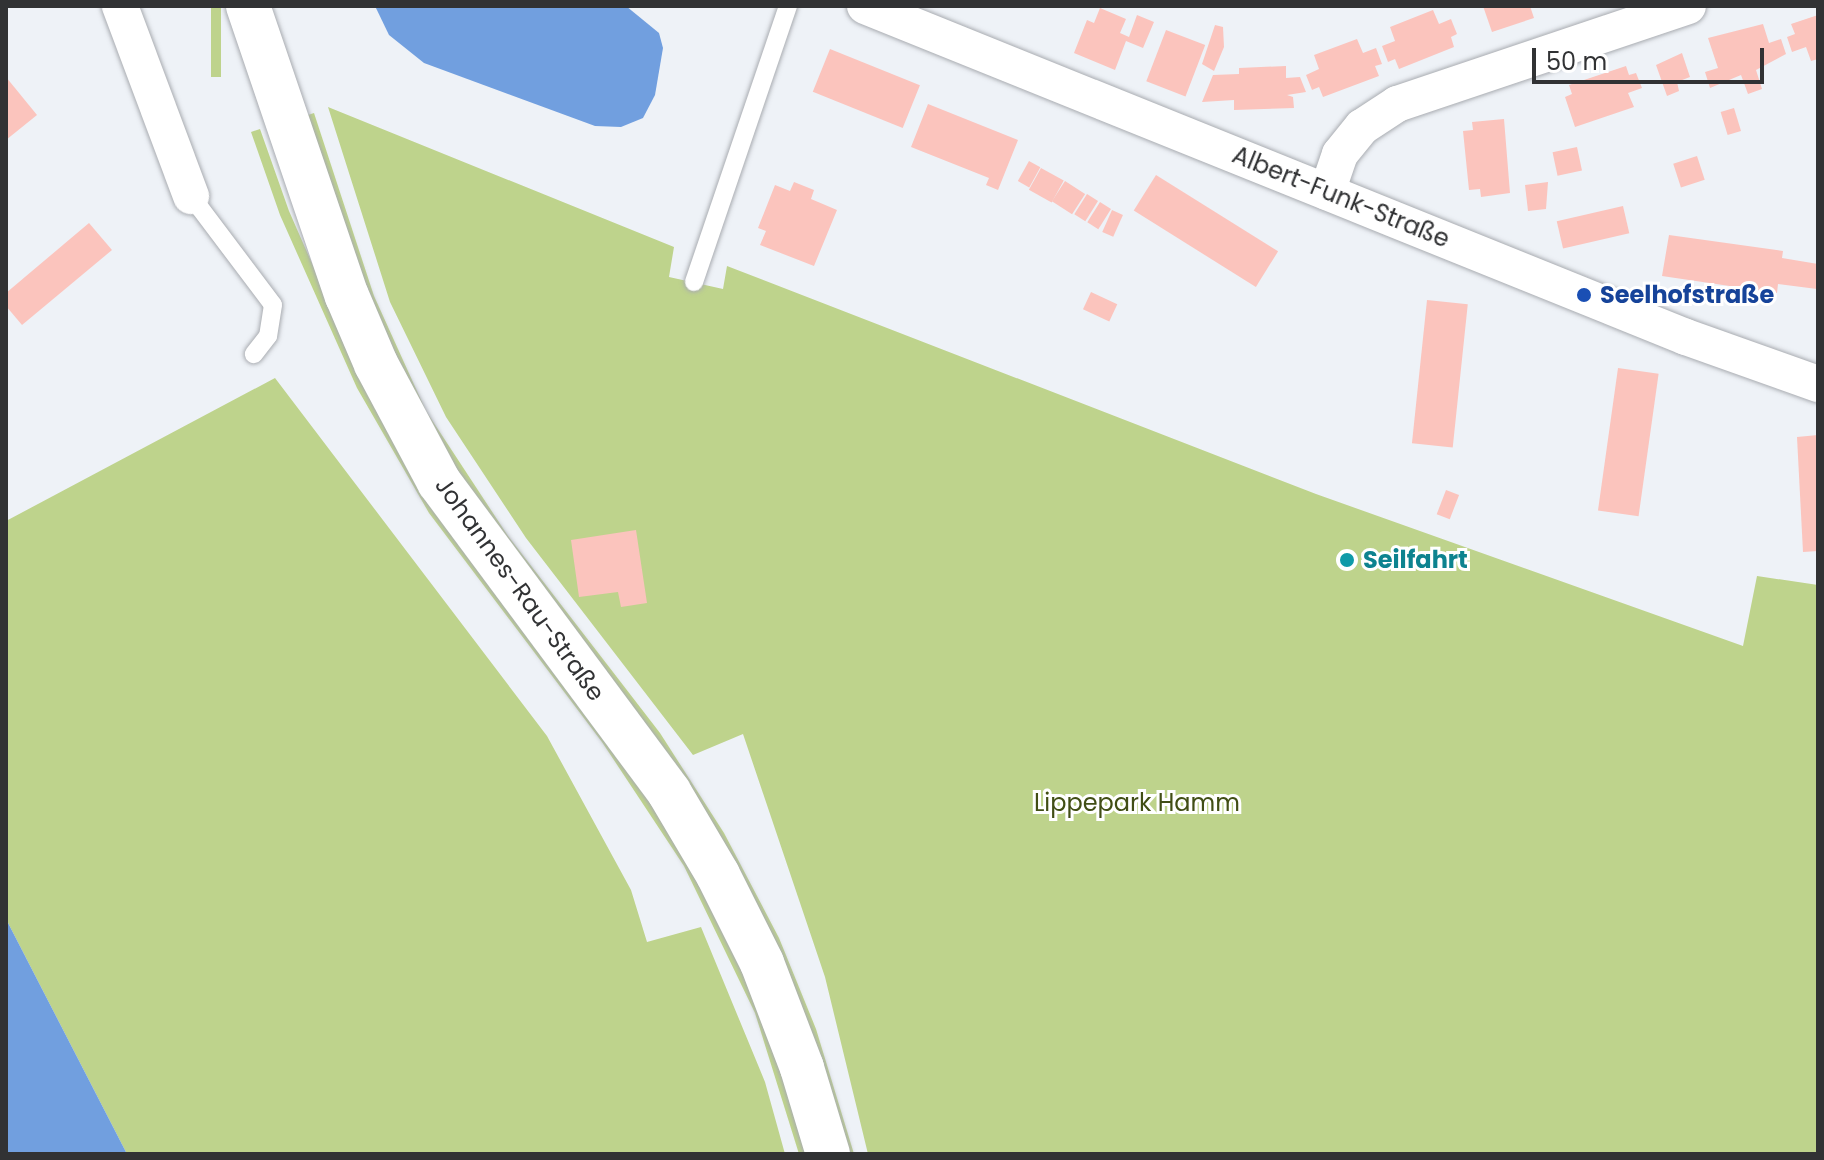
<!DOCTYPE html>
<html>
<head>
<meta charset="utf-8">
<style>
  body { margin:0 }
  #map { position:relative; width:1824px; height:1160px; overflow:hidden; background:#eef2f7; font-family:Poppins,sans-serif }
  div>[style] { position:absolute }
  .green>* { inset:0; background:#bed38c; transform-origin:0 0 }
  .water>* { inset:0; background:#719fdf }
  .building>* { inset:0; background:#fbc4bd; transform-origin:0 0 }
  .roads { filter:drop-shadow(0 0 2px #a9acb1) drop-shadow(0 0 2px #a9acb1) }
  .service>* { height:18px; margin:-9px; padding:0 9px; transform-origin:9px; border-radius:9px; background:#fff }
  .minor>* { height:36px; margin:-18px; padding:0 18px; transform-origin:18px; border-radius:18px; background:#fff }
  .tertiary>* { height:44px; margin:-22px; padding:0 22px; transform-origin:22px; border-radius:22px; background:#fff }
  .dots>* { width:22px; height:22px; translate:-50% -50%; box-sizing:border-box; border:4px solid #fff; border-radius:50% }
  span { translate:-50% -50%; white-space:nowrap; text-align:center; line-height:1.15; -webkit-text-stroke:6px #fff; paint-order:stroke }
  .street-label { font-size:24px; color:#313234 }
  .transit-label { font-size:24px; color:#164399; font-weight:700 }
  .left { translate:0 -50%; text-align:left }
  .culture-label { font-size:24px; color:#0d838f; font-weight:700 }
  .park-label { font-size:24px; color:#414e15 }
  .frame { position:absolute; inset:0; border:8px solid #313234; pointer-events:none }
  .scale { position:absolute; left:1532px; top:48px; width:232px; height:36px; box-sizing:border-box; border:4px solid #313234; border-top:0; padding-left:10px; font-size:24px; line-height:28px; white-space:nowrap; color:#313234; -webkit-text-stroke:6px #fff; paint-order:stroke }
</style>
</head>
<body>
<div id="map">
  <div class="green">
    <div style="left:211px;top:6px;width:10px;height:71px"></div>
    <div style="clip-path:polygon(328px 107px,674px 247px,669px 277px,723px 289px,727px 266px,1316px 494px,1743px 646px,1757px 576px,1818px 585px,1818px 1154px,868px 1154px,825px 977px,743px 734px,693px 755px,526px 538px,446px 417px,390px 302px)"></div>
    <div style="clip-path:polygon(314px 113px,374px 296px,426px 411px,508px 536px,660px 733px,724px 833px,779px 938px,816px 1029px,854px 1154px,845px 1154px,829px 1096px,393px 366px,305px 116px)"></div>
    <div style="clip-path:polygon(260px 129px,289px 211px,365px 384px,652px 796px,764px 1010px,809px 1154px,799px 1154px,755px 1013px,684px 866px,602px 742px,429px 513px,357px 388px,280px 215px,251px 132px)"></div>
    <div style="clip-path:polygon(275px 378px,547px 736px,631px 890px,647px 942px,701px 927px,765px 1082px,785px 1154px,127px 1154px,6px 919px,6px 521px)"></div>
  </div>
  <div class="water">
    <div style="clip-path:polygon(375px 6px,626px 6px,659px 33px,663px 48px,655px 95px,643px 118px,621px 127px,595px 126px,424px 63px,389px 35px)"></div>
    <div style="clip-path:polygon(6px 919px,127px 1154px,6px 1154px)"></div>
  </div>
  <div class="building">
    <div style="clip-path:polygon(1483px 6px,1530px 6px,1534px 18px,1492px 32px)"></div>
    <div style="clip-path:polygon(1100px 8px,1126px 19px,1120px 33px,1129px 37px,1137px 15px,1154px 22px,1143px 48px,1126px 41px,1115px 70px,1074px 53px,1087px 20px,1094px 23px)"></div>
    <div style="clip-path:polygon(1433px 10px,1439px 24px,1451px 19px,1457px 34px,1451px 37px,1454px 47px,1399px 69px,1395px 59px,1388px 62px,1382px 46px,1395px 41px,1390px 27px)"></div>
    <div style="clip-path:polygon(1818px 15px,1818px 59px,1811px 61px,1806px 47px,1792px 52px,1787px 37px,1795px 34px,1791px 24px)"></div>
    <div style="clip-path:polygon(1763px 24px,1769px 43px,1781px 39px,1786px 54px,1756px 70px,1762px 89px,1748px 94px,1741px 75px,1710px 88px,1705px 72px,1718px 68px,1708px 38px)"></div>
    <div style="clip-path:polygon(1215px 25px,1223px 27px,1224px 47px,1214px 71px,1202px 64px)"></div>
    <div style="left:1166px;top:30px;width:42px;height:55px;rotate:21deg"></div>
    <div style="clip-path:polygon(1357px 39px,1363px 53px,1376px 48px,1382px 64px,1375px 66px,1379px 76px,1323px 97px,1319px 87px,1312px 90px,1306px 75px,1319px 69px,1314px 55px)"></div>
    <div style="left:830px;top:49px;width:97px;height:46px;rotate:22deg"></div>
    <div style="clip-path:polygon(1682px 53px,1690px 77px,1677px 82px,1679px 91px,1667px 96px,1656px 65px)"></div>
    <div style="clip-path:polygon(1286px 66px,1286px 78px,1300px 77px,1306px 92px,1287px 95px,1293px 97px,1294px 108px,1234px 110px,1234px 100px,1202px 102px,1213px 75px,1239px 74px,1239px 68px)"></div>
    <div style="clip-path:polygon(1626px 66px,1629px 75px,1636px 73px,1642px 88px,1628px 93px,1634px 107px,1575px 127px,1565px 97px,1572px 94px,1569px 85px)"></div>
    <div style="clip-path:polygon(6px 77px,37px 115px,6px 140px)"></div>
    <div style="clip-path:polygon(928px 104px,1018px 140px,998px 190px,986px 185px,989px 178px,911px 147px)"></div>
    <div style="left:1734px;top:108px;width:24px;height:14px;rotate:73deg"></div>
    <div style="clip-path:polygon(1504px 119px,1510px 193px,1481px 197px,1480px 189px,1469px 190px,1463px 131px,1473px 130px,1472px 122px)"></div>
    <div style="left:1577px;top:147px;width:24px;height:25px;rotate:78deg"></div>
    <div style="left:1697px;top:156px;width:25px;height:25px;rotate:72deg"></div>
    <div style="left:1029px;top:161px;width:13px;height:23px;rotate:29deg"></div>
    <div style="left:1041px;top:168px;width:26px;height:25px;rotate:29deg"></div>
    <div style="left:1156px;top:175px;width:144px;height:42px;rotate:32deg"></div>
    <div style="left:1065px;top:181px;width:24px;height:24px;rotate:33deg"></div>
    <div style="clip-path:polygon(794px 182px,814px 190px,811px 199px,837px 210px,814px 266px,760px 245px,766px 231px,758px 228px,775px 185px,790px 191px)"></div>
    <div style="clip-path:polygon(1548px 182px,1546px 209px,1528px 211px,1525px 185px)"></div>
    <div style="left:1087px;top:194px;width:13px;height:24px;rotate:32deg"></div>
    <div style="left:1100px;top:202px;width:13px;height:24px;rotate:32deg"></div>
    <div style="left:1623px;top:206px;width:28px;height:68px;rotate:77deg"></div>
    <div style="left:1112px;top:210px;width:12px;height:24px;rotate:24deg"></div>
    <div style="clip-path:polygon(89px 223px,112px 250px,22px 325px,6px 306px,6px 293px)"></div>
    <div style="clip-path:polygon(1669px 235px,1783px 251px,1782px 258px,1818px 264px,1817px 289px,1778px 284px,1777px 293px,1662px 276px)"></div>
    <div style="left:1091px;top:292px;width:29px;height:19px;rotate:25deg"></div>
    <div style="left:1427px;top:300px;width:41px;height:144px;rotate:6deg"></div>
    <div style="left:1618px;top:368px;width:41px;height:144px;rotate:8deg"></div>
    <div style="clip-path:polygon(1818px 435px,1818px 551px,1803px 552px,1797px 437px)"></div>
    <div style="left:1446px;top:490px;width:14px;height:26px;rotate:21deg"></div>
    <div style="clip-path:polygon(636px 530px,647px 603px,621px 607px,618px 592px,579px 597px,571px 540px)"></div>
  </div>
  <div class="roads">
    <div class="service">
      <div style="left:191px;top:196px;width:136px;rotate:53deg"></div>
      <div style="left:273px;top:305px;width:31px;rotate:99deg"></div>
      <div style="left:268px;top:336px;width:23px;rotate:128deg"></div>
      <div style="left:694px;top:282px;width:292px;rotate:-71.2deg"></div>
    </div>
    <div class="minor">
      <div style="left:120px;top:6px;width:203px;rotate:69.5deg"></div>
      <div style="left:865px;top:6px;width:885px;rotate:21.96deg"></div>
      <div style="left:1686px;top:337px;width:140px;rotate:19.6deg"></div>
      <div style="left:1327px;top:192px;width:40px;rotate:-71.1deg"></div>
      <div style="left:1340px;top:154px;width:35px;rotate:-51deg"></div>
      <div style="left:1362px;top:127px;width:42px;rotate:-33.3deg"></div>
      <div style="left:1397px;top:104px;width:307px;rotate:-18.6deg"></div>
    </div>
    <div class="tertiary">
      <div style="left:248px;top:6px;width:306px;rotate:71.2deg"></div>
      <div style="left:347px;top:296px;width:74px;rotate:66.9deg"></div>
      <div style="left:376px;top:364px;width:134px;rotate:61.9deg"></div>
      <div style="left:439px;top:482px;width:386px;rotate:53.4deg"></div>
      <div style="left:669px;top:792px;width:96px;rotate:59.4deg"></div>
      <div style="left:718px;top:875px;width:98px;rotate:63.4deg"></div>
      <div style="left:762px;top:963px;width:112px;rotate:69.1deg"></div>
      <div style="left:802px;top:1068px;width:90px;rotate:73.2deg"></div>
    </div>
  </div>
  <div class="dots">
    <div style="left:1584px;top:295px;background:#1a4fb4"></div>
    <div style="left:1347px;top:560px;background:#0f9aa8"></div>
  </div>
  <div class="street-label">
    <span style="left:1341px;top:197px;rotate:22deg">Albert-Funk-Straße</span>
    <span style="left:520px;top:589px;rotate:54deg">Johannes-Rau-Straße</span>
  </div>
  <div class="transit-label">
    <span class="left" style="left:1600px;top:295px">Seelhofstraße</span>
  </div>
  <div class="culture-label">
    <span class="left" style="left:1363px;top:560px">Seilfahrt</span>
  </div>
  <div class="park-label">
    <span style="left:1137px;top:803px">Lippepark Hamm</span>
  </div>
  <div class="frame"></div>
  <div class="scale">50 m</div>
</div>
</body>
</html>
